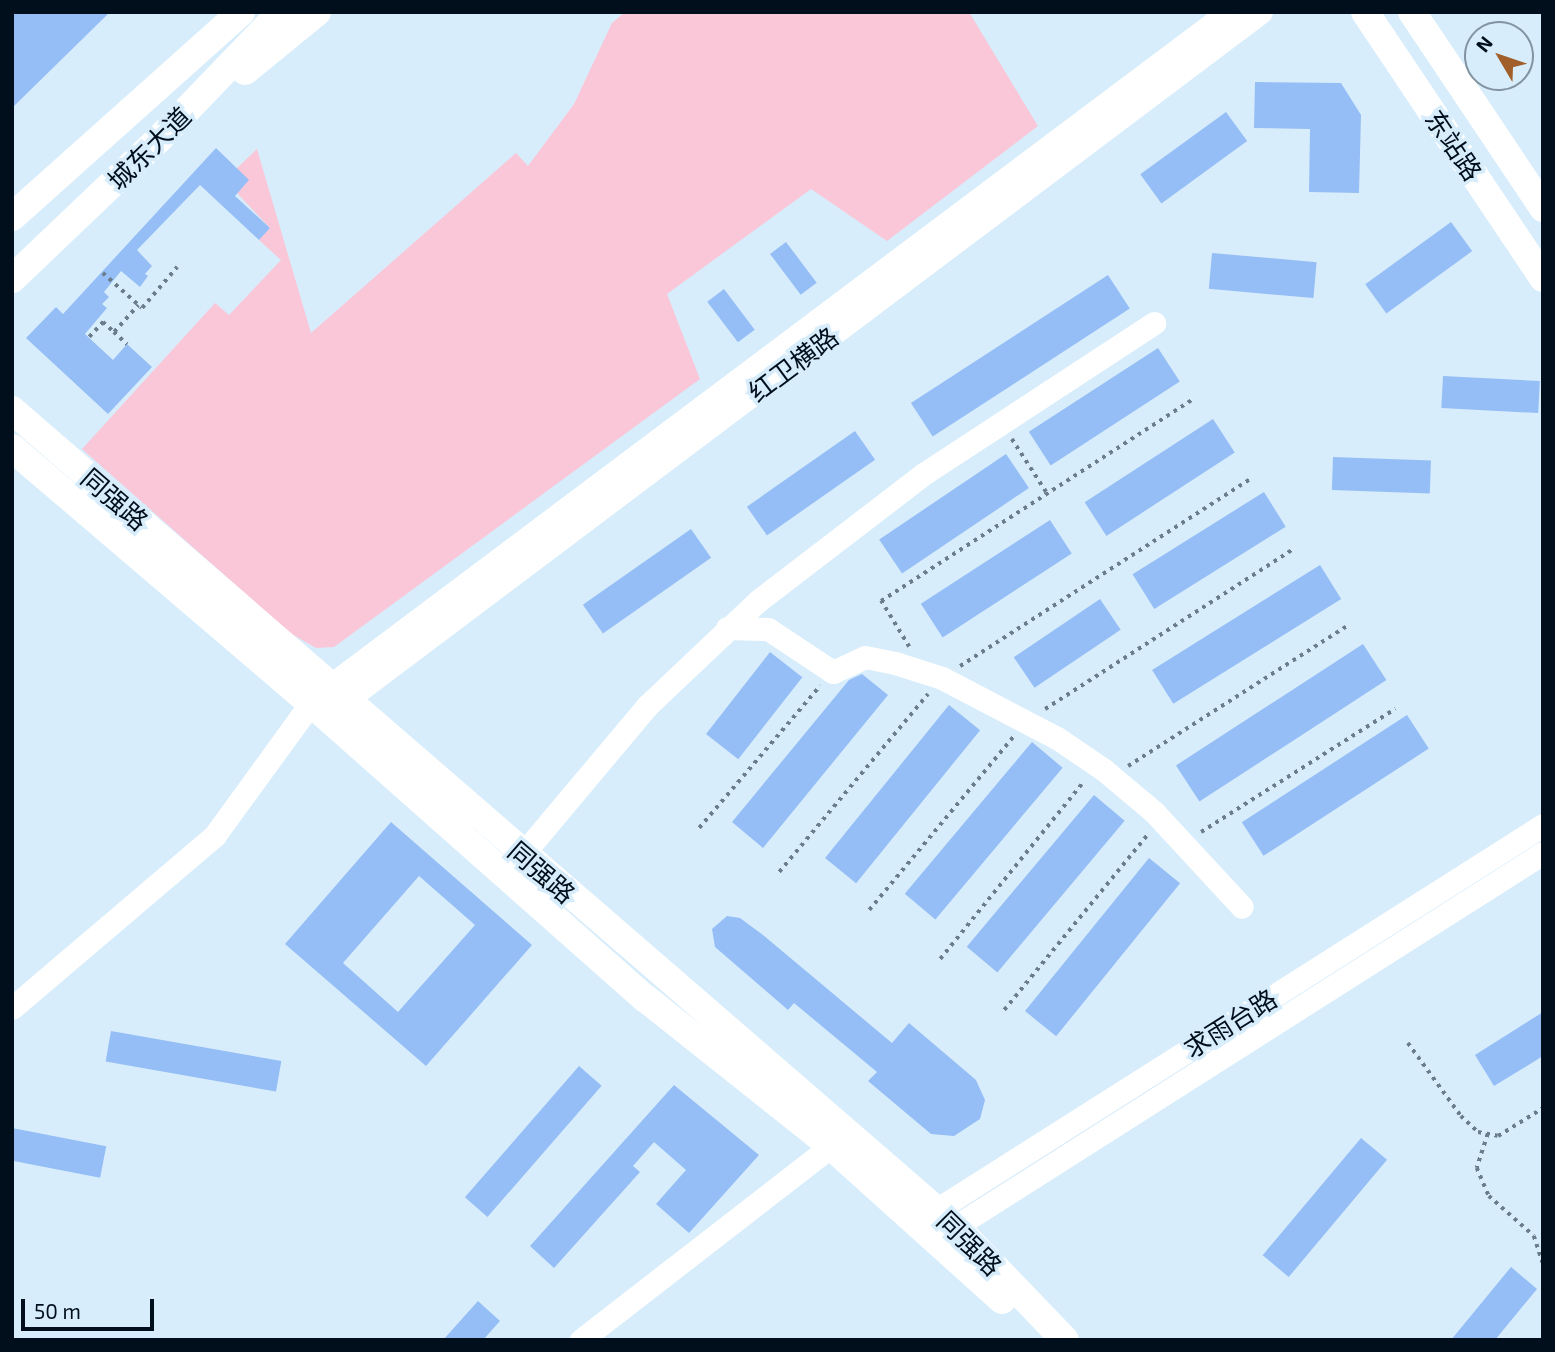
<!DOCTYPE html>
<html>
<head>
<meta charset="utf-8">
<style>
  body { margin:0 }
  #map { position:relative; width:1555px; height:1352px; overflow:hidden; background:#d8edfb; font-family:"Exo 2","Noto Sans SC",sans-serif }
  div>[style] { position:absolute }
  .green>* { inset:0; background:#fac7d8 }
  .building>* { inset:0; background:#95bef6; transform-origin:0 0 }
  .path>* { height:3.5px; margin-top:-1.75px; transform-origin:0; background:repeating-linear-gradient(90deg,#6b7d8a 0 3.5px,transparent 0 8.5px) }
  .minor>* { height:23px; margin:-11.5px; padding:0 11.5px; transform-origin:11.5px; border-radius:11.5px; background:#fff }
  .major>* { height:28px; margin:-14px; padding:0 14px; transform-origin:14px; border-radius:14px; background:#fff }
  span { translate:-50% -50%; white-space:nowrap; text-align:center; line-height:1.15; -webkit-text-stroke:7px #d8edfb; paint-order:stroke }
  .street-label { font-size:26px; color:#000f1b }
  .frame { position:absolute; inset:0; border:14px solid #000f1b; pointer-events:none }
  .north { position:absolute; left:1464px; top:21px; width:70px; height:70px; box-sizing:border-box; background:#d8edfb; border:2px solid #8294a1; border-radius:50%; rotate:309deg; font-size:19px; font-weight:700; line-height:28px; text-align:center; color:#000f1b }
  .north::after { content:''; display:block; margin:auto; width:24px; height:32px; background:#a1602b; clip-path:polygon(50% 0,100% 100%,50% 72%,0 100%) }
  .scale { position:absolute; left:21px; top:1299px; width:133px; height:32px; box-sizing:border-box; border:4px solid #000f1b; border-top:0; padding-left:9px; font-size:21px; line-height:24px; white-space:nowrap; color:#000f1b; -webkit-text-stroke:5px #d8edfb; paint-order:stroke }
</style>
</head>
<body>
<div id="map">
  <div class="green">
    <div style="clip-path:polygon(625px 12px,969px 12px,1038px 126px,887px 241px,811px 189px,667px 294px,700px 379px,334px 647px,316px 648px,290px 633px,82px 449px,215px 303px,229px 315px,281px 260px,259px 240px,270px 228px,237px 193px,236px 169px,257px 149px,311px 333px,516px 153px,528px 166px,574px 104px,612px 23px)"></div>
  </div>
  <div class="building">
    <div style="clip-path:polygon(12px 12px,110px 12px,12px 108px)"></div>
    <div style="clip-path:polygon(1255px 82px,1341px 83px,1361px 115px,1359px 193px,1309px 192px,1310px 129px,1254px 128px)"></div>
    <div style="left:1226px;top:112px;width:36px;height:106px;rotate:54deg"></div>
    <div style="clip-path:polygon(216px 148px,249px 180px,235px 196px,270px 228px,259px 240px,200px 185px,137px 250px,152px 266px,145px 274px,148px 276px,140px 287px,121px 271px,104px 292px,109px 297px,102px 304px,107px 308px,85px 334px,113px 360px,127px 344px,152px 367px,108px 414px,26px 338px,56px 307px,63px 314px)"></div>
    <div style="left:1451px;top:222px;width:36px;height:106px;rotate:54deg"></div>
    <div style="left:786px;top:242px;width:51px;height:20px;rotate:53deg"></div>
    <div style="left:1212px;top:253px;width:105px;height:36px;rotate:5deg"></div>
    <div style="left:1108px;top:275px;width:40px;height:235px;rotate:57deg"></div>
    <div style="left:724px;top:289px;width:51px;height:21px;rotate:53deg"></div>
    <div style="left:1158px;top:348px;width:40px;height:154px;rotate:57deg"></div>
    <div style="left:1443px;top:376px;width:97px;height:32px;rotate:3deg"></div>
    <div style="left:1213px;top:419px;width:40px;height:153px;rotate:57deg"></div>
    <div style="left:855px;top:431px;width:35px;height:132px;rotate:55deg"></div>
    <div style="left:1006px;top:454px;width:41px;height:153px;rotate:56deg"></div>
    <div style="left:1333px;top:457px;width:98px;height:33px;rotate:2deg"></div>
    <div style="left:1264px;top:492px;width:41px;height:155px;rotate:58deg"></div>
    <div style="left:1050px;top:520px;width:40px;height:154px;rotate:57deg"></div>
    <div style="left:691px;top:529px;width:35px;height:132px;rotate:55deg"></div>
    <div style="left:1320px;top:565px;width:40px;height:198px;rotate:58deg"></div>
    <div style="left:1100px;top:599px;width:37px;height:104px;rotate:56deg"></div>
    <div style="left:1363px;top:644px;width:43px;height:223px;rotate:57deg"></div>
    <div style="left:770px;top:652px;width:41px;height:104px;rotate:38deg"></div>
    <div style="clip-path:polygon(862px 674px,888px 695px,763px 848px,732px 822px,849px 680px)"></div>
    <div style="left:949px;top:705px;width:40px;height:197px;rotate:39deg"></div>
    <div style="left:1407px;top:715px;width:40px;height:197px;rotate:57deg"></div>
    <div style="left:1032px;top:742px;width:40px;height:198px;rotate:40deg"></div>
    <div style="left:1094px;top:795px;width:40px;height:198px;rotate:40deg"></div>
    <div style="clip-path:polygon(evenodd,391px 822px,532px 945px,426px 1066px,285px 944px,391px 822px,419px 876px,475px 925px,398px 1012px,343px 963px,419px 876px)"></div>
    <div style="left:1149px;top:858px;width:40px;height:197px;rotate:39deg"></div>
    <div style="clip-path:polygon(727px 916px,740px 918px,763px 935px,892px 1043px,909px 1023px,976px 1080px,985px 1100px,980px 1119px,954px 1136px,931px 1134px,868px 1081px,877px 1072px,794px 1003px,788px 1010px,715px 947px,712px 929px)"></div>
    <div style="clip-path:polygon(1543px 1012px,1543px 1056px,1494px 1086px,1475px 1055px)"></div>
    <div style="left:111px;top:1031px;width:173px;height:31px;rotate:10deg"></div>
    <div style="left:579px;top:1066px;width:30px;height:174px;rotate:41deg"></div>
    <div style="clip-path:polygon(674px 1085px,759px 1155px,689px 1233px,656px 1204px,686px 1170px,654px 1142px,633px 1166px,640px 1172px,554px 1268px,530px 1246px)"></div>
    <div style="left:12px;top:1128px;width:96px;height:32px;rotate:11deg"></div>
    <div style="left:1361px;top:1138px;width:34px;height:153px;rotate:40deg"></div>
    <div style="clip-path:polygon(1511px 1267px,1537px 1289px,1495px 1340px,1451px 1340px)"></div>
    <div style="clip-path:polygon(478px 1301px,500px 1321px,483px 1340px,443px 1340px)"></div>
  </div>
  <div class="path">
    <div style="left:103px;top:273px;width:52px;rotate:41.9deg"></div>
    <div style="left:142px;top:308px;width:54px;rotate:-49.5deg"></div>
    <div style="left:114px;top:332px;width:18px;rotate:43deg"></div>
    <div style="left:89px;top:337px;width:21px;rotate:-47deg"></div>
    <div style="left:103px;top:322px;width:15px;rotate:42deg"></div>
    <div style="left:114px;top:332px;width:36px;rotate:-48deg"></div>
    <div style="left:1012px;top:439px;width:64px;rotate:57.1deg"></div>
    <div style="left:909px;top:647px;width:54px;rotate:-121.3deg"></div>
    <div style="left:881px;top:601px;width:372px;rotate:-32.9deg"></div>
    <div style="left:960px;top:666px;width:344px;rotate:-32.8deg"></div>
    <div style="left:1045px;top:709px;width:297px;rotate:-32.8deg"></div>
    <div style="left:1128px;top:766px;width:260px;rotate:-32.6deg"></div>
    <div style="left:699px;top:828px;width:187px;rotate:-49.6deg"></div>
    <div style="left:1201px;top:832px;width:230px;rotate:-32.4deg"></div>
    <div style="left:779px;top:872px;width:232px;rotate:-50.1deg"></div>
    <div style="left:869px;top:910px;width:225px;rotate:-50.2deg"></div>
    <div style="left:940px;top:959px;width:229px;rotate:-51deg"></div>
    <div style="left:1004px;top:1010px;width:229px;rotate:-50.7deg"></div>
    <div style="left:1408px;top:1043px;width:90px;rotate:54deg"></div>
    <div style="left:1461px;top:1116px;width:23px;rotate:43deg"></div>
    <div style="left:1478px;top:1132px;width:20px;rotate:11deg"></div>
    <div style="left:1498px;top:1136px;width:53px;rotate:-31.9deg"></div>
    <div style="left:1488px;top:1134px;width:36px;rotate:108deg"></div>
    <div style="left:1477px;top:1168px;width:30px;rotate:67deg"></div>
    <div style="left:1489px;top:1196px;width:60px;rotate:41.6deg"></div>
    <div style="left:1534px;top:1236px;width:28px;rotate:72deg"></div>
  </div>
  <div class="minor">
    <div style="left:727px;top:628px;width:41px;rotate:1.4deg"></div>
    <div style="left:768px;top:629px;width:78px;rotate:33.5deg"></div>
    <div style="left:833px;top:672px;width:35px;rotate:-25deg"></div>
    <div style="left:865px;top:657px;width:31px;rotate:11deg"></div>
    <div style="left:895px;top:663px;width:49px;rotate:17.7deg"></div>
    <div style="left:942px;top:678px;width:130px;rotate:27.6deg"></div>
    <div style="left:1057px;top:738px;width:57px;rotate:34.2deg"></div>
    <div style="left:1104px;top:770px;width:65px;rotate:40deg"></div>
    <div style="left:1154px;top:812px;width:129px;rotate:47.2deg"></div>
    <div style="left:334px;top:709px;width:1160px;rotate:-36.94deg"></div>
    <div style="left:522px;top:855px;width:196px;rotate:-50deg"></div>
    <div style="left:648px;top:705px;width:151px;rotate:-43.4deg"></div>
    <div style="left:758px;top:601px;width:210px;rotate:-37.5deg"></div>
    <div style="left:925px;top:473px;width:274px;rotate:-33.2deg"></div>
    <div style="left:12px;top:1008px;width:267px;rotate:-40.4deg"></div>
    <div style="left:215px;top:835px;width:163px;rotate:-54deg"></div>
    <div style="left:311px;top:703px;width:27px;rotate:-42deg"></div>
    <div style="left:331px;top:685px;width:1121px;rotate:-36.88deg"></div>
    <div style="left:922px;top:1219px;width:735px;rotate:-32.39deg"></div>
    <div style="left:942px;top:1235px;width:712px;rotate:-32.44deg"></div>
    <div style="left:581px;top:1340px;width:316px;rotate:-37.8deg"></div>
  </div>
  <div class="major">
    <div style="left:1365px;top:12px;width:320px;rotate:56.2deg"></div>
    <div style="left:1412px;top:12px;width:236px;rotate:56.2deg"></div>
    <div style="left:245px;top:71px;width:93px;rotate:-39.3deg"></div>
    <div style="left:12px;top:217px;width:307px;rotate:-41.8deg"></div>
    <div style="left:12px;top:279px;width:202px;rotate:-43.6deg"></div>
    <div style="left:158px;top:140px;width:178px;rotate:-46.1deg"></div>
    <div style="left:12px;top:410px;width:1247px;rotate:40.87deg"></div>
    <div style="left:955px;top:1226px;width:158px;rotate:46deg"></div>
    <div style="left:12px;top:448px;width:393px;rotate:40.5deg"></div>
    <div style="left:311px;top:703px;width:446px;rotate:41.5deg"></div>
    <div style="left:645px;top:998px;width:238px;rotate:38.5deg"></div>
    <div style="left:831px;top:1146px;width:230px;rotate:42deg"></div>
  </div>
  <div class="street-label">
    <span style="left:1454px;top:145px;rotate:56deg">东站路</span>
    <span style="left:149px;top:148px;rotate:-45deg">城东大道</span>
    <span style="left:793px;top:364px;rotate:-37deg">红卫横路</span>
    <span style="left:115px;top:499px;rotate:41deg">同强路</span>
    <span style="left:542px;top:872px;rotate:41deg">同强路</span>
    <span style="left:1230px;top:1023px;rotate:-32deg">求雨台路</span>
    <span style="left:970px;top:1243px;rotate:45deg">同强路</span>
  </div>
  <div class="frame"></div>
  <div class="north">N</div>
  <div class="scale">50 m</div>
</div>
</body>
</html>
